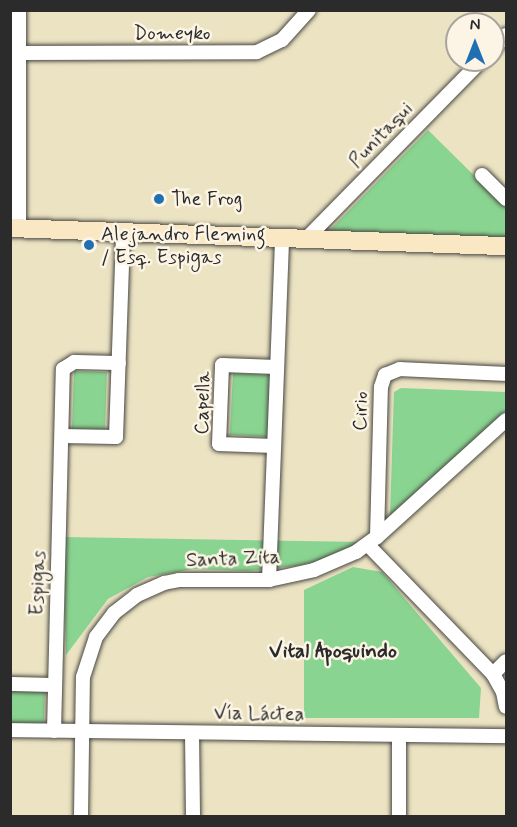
<!DOCTYPE html>
<html>
<head>
<meta charset="utf-8">
<style>
  body { margin:0 }
  #map { position:relative; width:517px; height:827px; overflow:hidden; background:#ece3c3; font-family:Mynerve,sans-serif }
  div>[style] { position:absolute }
  .green>* { inset:0; background:#8ad491; transform-origin:0 0 }
  .roads { filter:drop-shadow(0 0 2px #484742) drop-shadow(0 0 2px #484742) }
  .street>* { height:14px; margin:-7px; padding:0 7px; transform-origin:7px; border-radius:7px; background:#fff }
  .secondary>* { height:18px; margin:-9px; padding:0 9px; transform-origin:9px; border-radius:9px; background:#fae7c3 }
  .dots>* { width:16px; height:16px; translate:-50% -50%; box-sizing:border-box; border:3px solid #fcf5e5; border-radius:50% }
  span { translate:-50% -50%; white-space:nowrap; text-align:center; line-height:1.15; -webkit-text-stroke:5px #fcf5e5; paint-order:stroke }
  .street-label { font-size:20px; color:#2b2b2b }
  .poi-label { font-size:20px; color:#2b2b2b }
  .left { translate:0 -50%; text-align:left }
  .neighbourhood-label { font-size:21px; color:#2b2b2b; font-weight:700 }
  .frame { position:absolute; inset:0; border:12px solid #2b2b2b; pointer-events:none }
  .north { position:absolute; left:445px; top:12px; width:60px; height:60px; box-sizing:border-box; background:#fcf5e5; border:2px solid #a8a49b; border-radius:50%; rotate:0deg; font-size:16px; font-weight:700; line-height:24px; text-align:center; color:#2b2b2b }
  .north::after { content:''; display:block; margin:auto; width:21px; height:27px; background:#1f6fb2; clip-path:polygon(50% 0,100% 100%,50% 72%,0 100%) }
</style>
</head>
<body>
<div id="map">
  <div class="green">
    <div style="clip-path:polygon(428px 130px,506px 207px,506px 242px,325px 235px)"></div>
    <div style="left:74px;top:371px;width:33px;height:60px;rotate:2deg"></div>
    <div style="left:233px;top:373px;width:42px;height:62px;rotate:3deg"></div>
    <div style="clip-path:polygon(401px 388px,506px 392px,506px 411px,390px 516px,394px 392px)"></div>
    <div style="clip-path:polygon(63px 537px,364px 542px,332px 558px,296px 566px,247px 571px,194px 569px,148px 577px,108px 599px,66px 655px)"></div>
    <div style="clip-path:polygon(353px 567px,382px 572px,481px 688px,479px 718px,304px 718px,304px 590px)"></div>
    <div style="left:11px;top:689px;width:34px;height:35px;rotate:2deg"></div>
  </div>
  <div class="roads">
    <div class="street">
      <div style="left:19px;top:10px;width:218px;rotate:90deg"></div>
      <div style="left:493px;top:49px;width:19px;rotate:-47deg"></div>
      <div style="left:19px;top:53px;width:238px;rotate:-0.2deg"></div>
      <div style="left:257px;top:52px;width:28px;rotate:-26deg"></div>
      <div style="left:282px;top:40px;width:40px;rotate:-48deg"></div>
      <div style="left:482px;top:175px;width:34px;rotate:45deg"></div>
      <div style="left:307px;top:238px;width:250px;rotate:-45.5deg"></div>
      <div style="left:62px;top:436px;width:54px;rotate:1.1deg"></div>
      <div style="left:116px;top:437px;width:205px;rotate:-88deg"></div>
      <div style="left:274px;top:446px;width:55px;rotate:-177.9deg"></div>
      <div style="left:219px;top:444px;width:79px;rotate:-87.8deg"></div>
      <div style="left:222px;top:365px;width:55px;rotate:2.1deg"></div>
      <div style="left:377px;top:537px;width:150px;rotate:-88.5deg"></div>
      <div style="left:381px;top:387px;width:13px;rotate:-72deg"></div>
      <div style="left:385px;top:375px;width:16px;rotate:-22deg"></div>
      <div style="left:400px;top:369px;width:106px;rotate:2.7deg"></div>
      <div style="left:368px;top:545px;width:180px;rotate:45.9deg"></div>
      <div style="left:493px;top:674px;width:21px;rotate:61deg"></div>
      <div style="left:503px;top:692px;width:15px;rotate:79deg"></div>
      <div style="left:269px;top:580px;width:343px;rotate:-87.8deg"></div>
      <div style="left:493px;top:674px;width:18px;rotate:-45deg"></div>
      <div style="left:10px;top:684px;width:45px;rotate:1.3deg"></div>
      <div style="left:10px;top:730px;width:496px;rotate:0.7deg"></div>
      <div style="left:54px;top:731px;width:362px;rotate:-88.6deg"></div>
      <div style="left:63px;top:369px;width:13px;rotate:-32deg"></div>
      <div style="left:74px;top:362px;width:45px;rotate:1.3deg"></div>
      <div style="left:192px;top:733px;width:83px;rotate:89.3deg"></div>
      <div style="left:399px;top:735px;width:81px;rotate:90deg"></div>
      <div style="left:81px;top:816px;width:139px;rotate:-89.2deg"></div>
      <div style="left:83px;top:677px;width:42px;rotate:-72deg"></div>
      <div style="left:96px;top:637px;width:30px;rotate:-53deg"></div>
      <div style="left:114px;top:613px;width:29px;rotate:-38deg"></div>
      <div style="left:137px;top:595px;width:30px;rotate:-24deg"></div>
      <div style="left:164px;top:583px;width:15px;rotate:-11deg"></div>
      <div style="left:179px;top:580px;width:90px"></div>
      <div style="left:269px;top:580px;width:46px;rotate:-12.5deg"></div>
      <div style="left:314px;top:570px;width:46px;rotate:-23.2deg"></div>
      <div style="left:356px;top:552px;width:26px;rotate:-36deg"></div>
      <div style="left:377px;top:537px;width:174px;rotate:-42.2deg"></div>
    </div>
    <div class="secondary">
      <div style="left:10px;top:228px;width:496px;rotate:2.1deg"></div>
    </div>
  </div>
  <div class="dots">
    <div style="left:159px;top:199px;background:#1f6fb2"></div>
    <div style="left:89px;top:245px;background:#1f6fb2"></div>
  </div>
  <div class="street-label">
    <span style="left:172px;top:33px">Domeyko</span>
    <span style="left:381px;top:135px;rotate:-46deg">Punitaqui</span>
    <span style="left:203px;top:403px;rotate:-88deg">Capella</span>
    <span style="left:361px;top:411px;rotate:-88deg">Cirio</span>
    <span style="left:233px;top:559px;rotate:-2deg">Santa Zita</span>
    <span style="left:38px;top:583px;rotate:-88deg">Espigas</span>
    <span style="left:259px;top:714px;rotate:1deg">Vía Láctea</span>
  </div>
  <div class="poi-label">
    <span class="left" style="left:171px;top:199px">The Frog</span>
    <span class="left" style="left:101px;top:246px">Alejandro Fleming<br>/ Esq. Espigas</span>
  </div>
  <div class="neighbourhood-label">
    <span style="left:333px;top:651px">Vital Apoquindo</span>
  </div>
  <div class="frame"></div>
  <div class="north">N</div>
</div>
</body>
</html>
